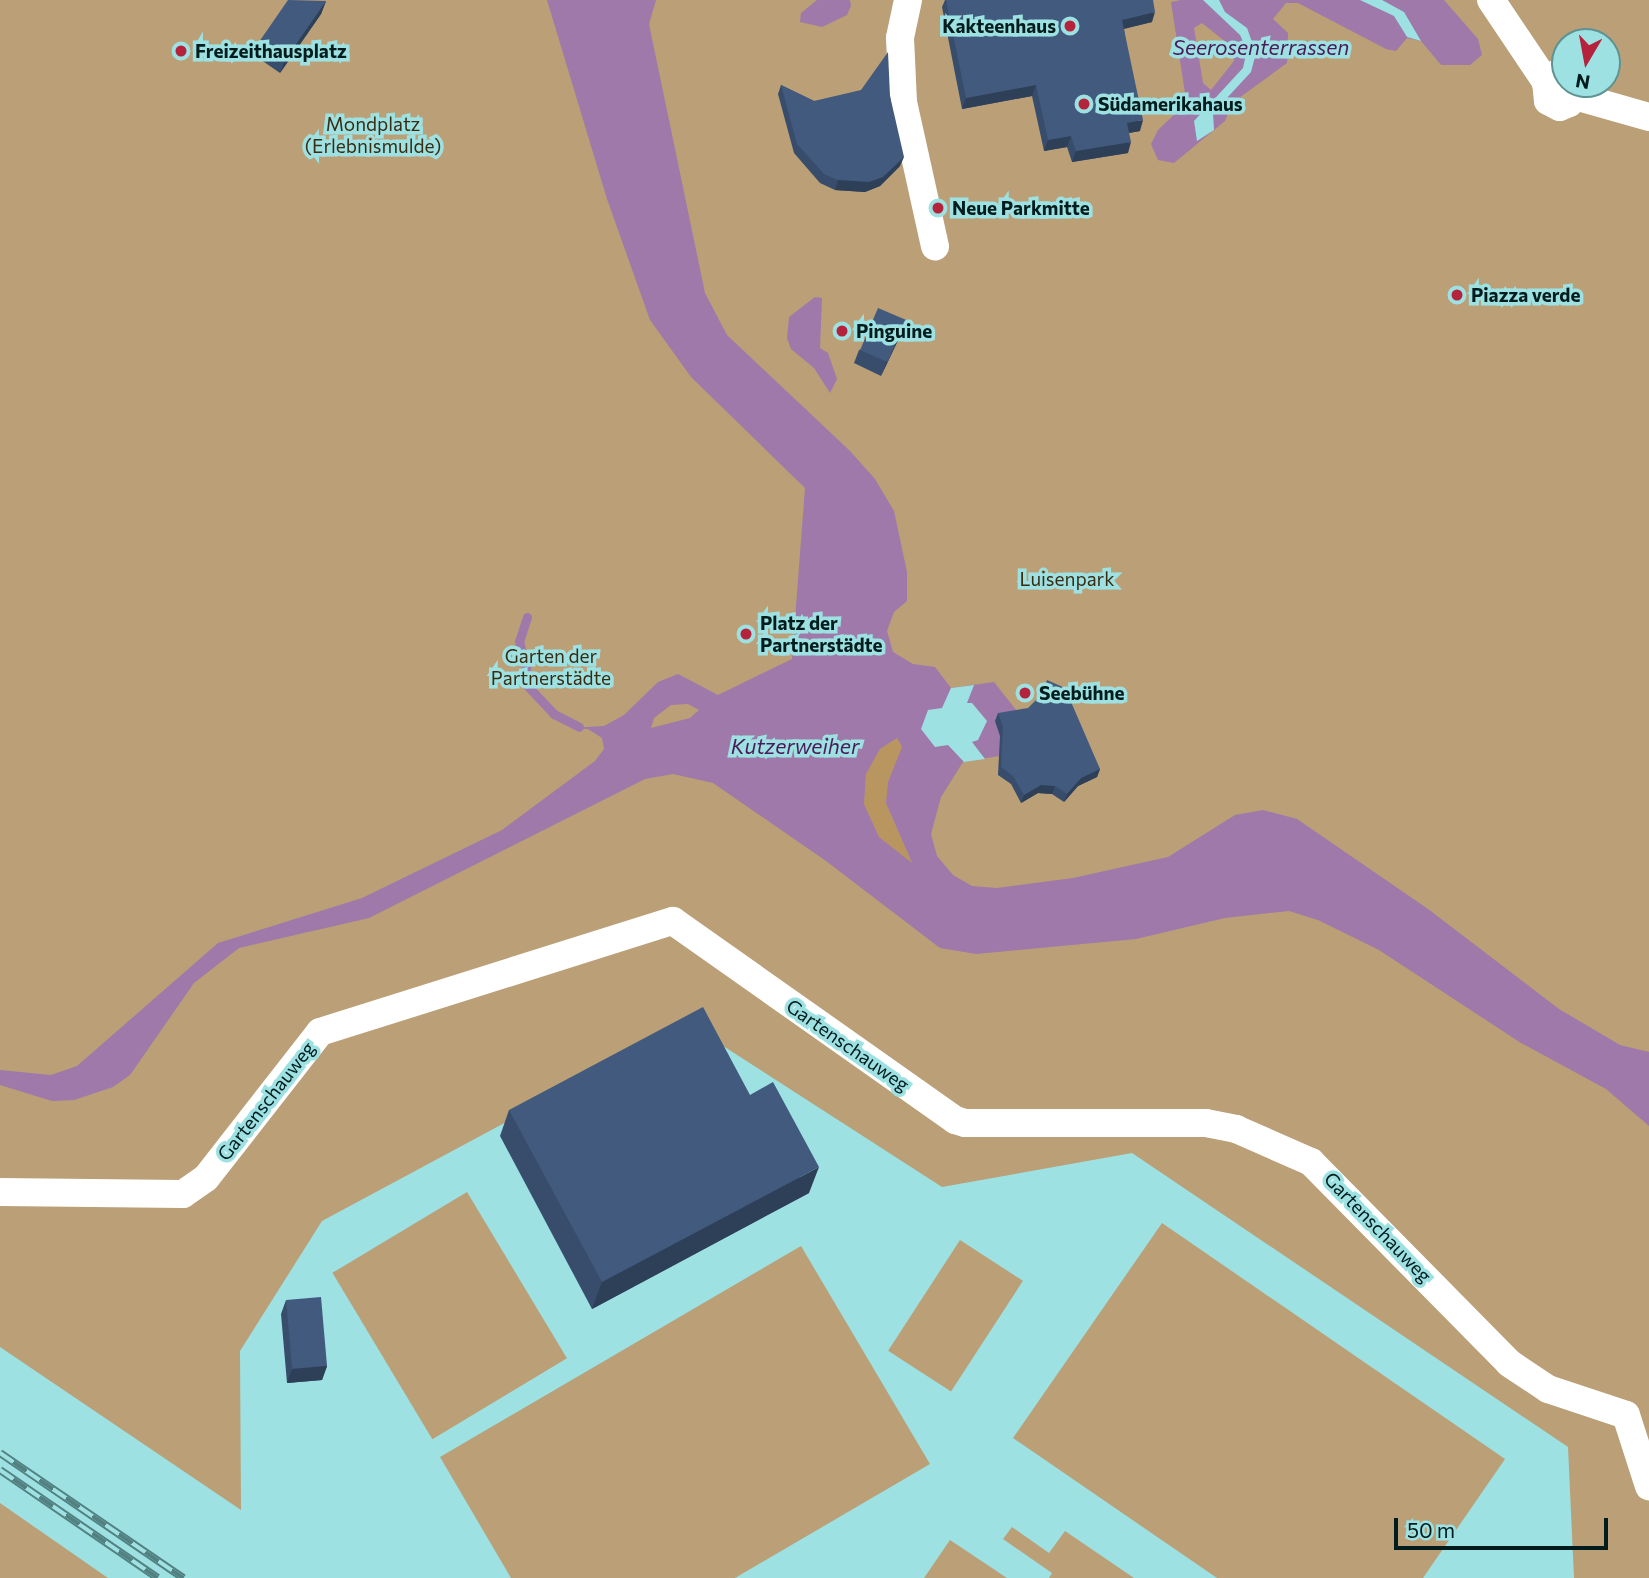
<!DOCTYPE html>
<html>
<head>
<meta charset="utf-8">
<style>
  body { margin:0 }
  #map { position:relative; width:1649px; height:1578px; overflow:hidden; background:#9ee1e2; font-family:Commissioner,sans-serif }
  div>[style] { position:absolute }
  .green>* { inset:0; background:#ba9f77; transform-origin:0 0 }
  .forest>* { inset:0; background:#b9965f }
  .water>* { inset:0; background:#9e79aa }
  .pier>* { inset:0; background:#9ee1e2 }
  .stream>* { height:9px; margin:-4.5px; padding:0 4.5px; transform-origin:4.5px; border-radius:4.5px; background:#9e79aa }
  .street>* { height:28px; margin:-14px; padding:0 14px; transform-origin:14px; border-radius:14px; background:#fff }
  .rail>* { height:8px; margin-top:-4px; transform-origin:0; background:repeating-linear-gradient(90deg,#9ee1e2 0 16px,#528182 0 32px); box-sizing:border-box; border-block:2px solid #528182 }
  .wall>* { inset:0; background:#384d6c }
  .shaded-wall>* { inset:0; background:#2e3f58 }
  .building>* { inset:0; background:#415a7e; transform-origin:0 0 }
  .dots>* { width:19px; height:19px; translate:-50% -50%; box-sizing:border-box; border:4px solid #9ee1e2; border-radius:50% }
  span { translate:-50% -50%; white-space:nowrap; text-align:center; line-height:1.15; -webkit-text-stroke:7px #9ee1e2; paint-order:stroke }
  .poi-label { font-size:19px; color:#011c1d; font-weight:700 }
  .right { translate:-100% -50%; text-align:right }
  .left { translate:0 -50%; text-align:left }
  .park-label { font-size:19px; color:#3a2b11 }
  .street-label { font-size:19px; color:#011c1d }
  .water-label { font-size:21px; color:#4b1b59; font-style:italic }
  .north { position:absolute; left:1551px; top:28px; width:70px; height:70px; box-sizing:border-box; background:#9ee1e2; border:2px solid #5f9293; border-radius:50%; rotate:190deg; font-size:19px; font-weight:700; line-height:28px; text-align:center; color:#011c1d }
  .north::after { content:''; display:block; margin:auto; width:24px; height:32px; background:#b5223c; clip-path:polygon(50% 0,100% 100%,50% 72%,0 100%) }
  .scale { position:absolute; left:1394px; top:1518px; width:214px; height:32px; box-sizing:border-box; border:4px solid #011c1d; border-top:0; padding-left:9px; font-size:21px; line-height:24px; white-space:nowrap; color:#011c1d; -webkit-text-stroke:5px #9ee1e2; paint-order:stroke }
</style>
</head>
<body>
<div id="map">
  <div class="green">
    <div style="clip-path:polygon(evenodd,0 0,1649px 0,1649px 1578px,1574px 1578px,1568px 1447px,1132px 1153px,942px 1187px,689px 1024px,322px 1221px,240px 1351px,241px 1510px,0 1347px,0 0,1565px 42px,1607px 42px,1607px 84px,1565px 84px,1565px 42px)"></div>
    <div style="left:467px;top:1192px;width:194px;height:157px;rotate:59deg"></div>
    <div style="clip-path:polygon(1162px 1223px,1505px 1459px,1423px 1578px,1217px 1578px,1013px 1438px)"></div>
    <div style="left:960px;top:1240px;width:75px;height:132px;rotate:33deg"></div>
    <div style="clip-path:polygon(801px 1246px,930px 1464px,735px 1578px,511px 1578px,440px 1457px)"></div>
    <div style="clip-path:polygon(0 1503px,108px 1578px,0 1578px)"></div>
    <div style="clip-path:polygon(1012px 1527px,1049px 1553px,1065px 1531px,1134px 1578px,1049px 1578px,1052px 1573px,1003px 1539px)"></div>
    <div style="clip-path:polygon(950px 1540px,1007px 1578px,924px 1578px)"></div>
  </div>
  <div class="forest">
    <div style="clip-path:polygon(897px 738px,903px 747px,888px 781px,886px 803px,912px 864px,879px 837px,864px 804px,866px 774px,880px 749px)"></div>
  </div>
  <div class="water">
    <div style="clip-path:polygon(evenodd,547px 0,656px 0,649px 24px,705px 293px,727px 335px,850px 451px,875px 479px,894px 511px,907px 572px,907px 601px,894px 612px,887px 631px,893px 652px,913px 664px,935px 667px,951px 688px,994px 682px,1020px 715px,1005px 755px,963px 762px,941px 797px,931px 834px,937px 856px,953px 875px,972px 886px,997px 888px,1073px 878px,1168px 857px,1235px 815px,1263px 810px,1297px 819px,1428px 909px,1559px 1009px,1620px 1045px,1649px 1052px,1649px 1126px,1606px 1089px,1521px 1043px,1379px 950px,1318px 920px,1289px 911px,1225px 918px,1136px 939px,976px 954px,940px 948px,826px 861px,713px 783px,673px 774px,645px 779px,369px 918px,239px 948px,194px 983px,130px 1075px,113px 1087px,74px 1100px,52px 1101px,0 1085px,0 1070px,51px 1075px,77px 1066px,218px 943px,362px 898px,502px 830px,595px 761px,604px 749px,602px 738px,588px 729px,570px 728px,604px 726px,624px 715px,658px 682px,678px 674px,718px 695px,792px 659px,805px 488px,691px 377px,650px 320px,607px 199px,547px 0,688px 704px,699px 710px,690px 718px,651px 728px,654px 718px,671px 705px,688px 704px,547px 0,897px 738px,902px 747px,888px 782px,886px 803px,912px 863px,879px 837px,864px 804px,866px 774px,880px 749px,897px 738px)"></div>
    <div style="clip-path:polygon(817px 0,850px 0,851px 6px,847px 15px,822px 27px,800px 22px,801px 13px)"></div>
    <div style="clip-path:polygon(evenodd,1181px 0,1444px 0,1478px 39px,1482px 55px,1470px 65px,1441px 65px,1421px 41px,1407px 38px,1396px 51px,1386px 49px,1298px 3px,1286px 3px,1273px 19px,1288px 33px,1287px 63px,1232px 103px,1225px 121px,1174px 163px,1158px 160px,1151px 144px,1158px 130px,1179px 110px,1185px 93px,1171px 2px,1181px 0,1202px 23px,1232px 47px,1234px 61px,1211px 90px,1203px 83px,1195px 34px,1194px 28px,1202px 23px)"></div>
    <div style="clip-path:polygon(815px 297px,822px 298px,820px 348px,828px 353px,837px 379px,830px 393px,814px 368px,791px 349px,787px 338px,789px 317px)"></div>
  </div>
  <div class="pier">
    <div style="clip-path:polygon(1203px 0,1219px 0,1225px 12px,1247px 28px,1256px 53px,1251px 72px,1213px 113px,1214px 130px,1197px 141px,1194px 121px,1243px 68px,1247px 50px,1240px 35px)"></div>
    <div style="clip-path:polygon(1360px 0,1382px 0,1404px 12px,1421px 41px,1407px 37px,1394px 16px)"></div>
    <div style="clip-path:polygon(974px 685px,967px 703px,972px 703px,987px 721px,978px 740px,972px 742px,985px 759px,964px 762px,948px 745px,935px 747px,921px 729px,928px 710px,942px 708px,951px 688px)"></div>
  </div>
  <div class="stream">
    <div style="left:527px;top:617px;width:25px;rotate:108deg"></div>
    <div style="left:519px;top:641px;width:28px;rotate:75deg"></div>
    <div style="left:526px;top:668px;width:12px;rotate:121deg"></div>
    <div style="left:520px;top:678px;width:50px;rotate:46.6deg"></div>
    <div style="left:554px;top:714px;width:28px;rotate:27deg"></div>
  </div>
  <div class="street">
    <div style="left:908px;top:0;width:39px;rotate:102deg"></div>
    <div style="left:900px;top:38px;width:64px;rotate:87.3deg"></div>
    <div style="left:903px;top:102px;width:148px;rotate:77.5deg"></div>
    <div style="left:1491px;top:0;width:99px;rotate:56.1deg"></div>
    <div style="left:1565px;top:75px;width:11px;rotate:180deg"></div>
    <div style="left:1554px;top:75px;width:11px;rotate:139deg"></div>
    <div style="left:1546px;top:82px;width:19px;rotate:84deg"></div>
    <div style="left:1548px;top:101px;width:13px;rotate:27deg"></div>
    <div style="left:1560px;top:107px;width:10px;rotate:-24deg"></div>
    <div style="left:1569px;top:103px;width:9px;rotate:-49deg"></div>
    <div style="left:1575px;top:96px;width:12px;rotate:-90deg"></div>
    <div style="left:1575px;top:96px;width:77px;rotate:15.8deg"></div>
    <div style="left:0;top:1192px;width:183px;rotate:0.6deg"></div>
    <div style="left:183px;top:1194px;width:28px;rotate:-35deg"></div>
    <div style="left:206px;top:1178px;width:185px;rotate:-52deg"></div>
    <div style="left:320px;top:1032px;width:370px;rotate:-17.5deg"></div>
    <div style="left:673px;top:921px;width:345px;rotate:35.2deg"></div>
    <div style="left:955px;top:1120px;width:10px;rotate:17deg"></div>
    <div style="left:965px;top:1123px;width:241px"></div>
    <div style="left:1206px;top:1123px;width:31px;rotate:11deg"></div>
    <div style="left:1236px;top:1129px;width:82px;rotate:23.7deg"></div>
    <div style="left:1311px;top:1162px;width:282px;rotate:45.4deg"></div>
    <div style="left:1509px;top:1363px;width:47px;rotate:33.7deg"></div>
    <div style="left:1548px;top:1389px;width:82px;rotate:18.4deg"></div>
    <div style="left:1626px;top:1415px;width:75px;rotate:72.1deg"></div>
  </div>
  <div class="rail">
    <div style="left:0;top:1453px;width:222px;rotate:34.3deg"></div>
    <div style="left:0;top:1470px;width:191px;rotate:34.4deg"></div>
  </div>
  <div class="wall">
    <div style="clip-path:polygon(945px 0,1153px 0,1152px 22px,1124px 29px,1140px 131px,1129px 133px,1128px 153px,1072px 162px,1067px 147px,1044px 151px,1032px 96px,962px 109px,942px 7px)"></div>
    <div style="clip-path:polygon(326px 1px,321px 14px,280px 73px,254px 55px,259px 42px)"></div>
    <div style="clip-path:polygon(781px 85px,814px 101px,890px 96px,900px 166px,880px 186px,865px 192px,835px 190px,820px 183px,794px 153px,778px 94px)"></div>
    <div style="clip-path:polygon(901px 334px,881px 376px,854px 363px,859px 350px)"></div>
    <div style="clip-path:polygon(998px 713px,1100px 769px,1097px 777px,1078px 786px,1064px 802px,1052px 794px,1038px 793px,1021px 803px,1011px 784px,998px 775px,1000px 736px,995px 721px)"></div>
    <div style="clip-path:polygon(750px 1095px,809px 1193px,592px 1309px,500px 1136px,509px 1110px)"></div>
    <div style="clip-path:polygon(286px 1300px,327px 1366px,322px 1380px,287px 1383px,281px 1314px)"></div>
  </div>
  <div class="shaded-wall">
    <div style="clip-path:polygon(326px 1px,321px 14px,280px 73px,285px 60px)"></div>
    <div style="clip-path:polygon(1155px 12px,1152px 22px,1118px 30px,1122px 20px)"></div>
    <div style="clip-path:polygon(1036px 85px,1032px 96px,962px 109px,966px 98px)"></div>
    <div style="clip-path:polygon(1143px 120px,1140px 131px,1123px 134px,1127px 123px)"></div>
    <div style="clip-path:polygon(1071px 136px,1067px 147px,1044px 151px,1048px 140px)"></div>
    <div style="clip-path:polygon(1131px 142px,1128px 153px,1072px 162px,1076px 151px)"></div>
    <div style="clip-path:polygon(904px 157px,900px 166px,880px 186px,865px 192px,835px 190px,838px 180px)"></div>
    <div style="clip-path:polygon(906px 320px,901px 334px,881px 376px,886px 363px)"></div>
    <div style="clip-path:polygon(1100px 769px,1097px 777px,1078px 786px,1064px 802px,1067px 794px,1081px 778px)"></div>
    <div style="clip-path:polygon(1041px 785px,1055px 786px,1052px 794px,1038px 793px,1021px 803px,1024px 795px)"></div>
    <div style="clip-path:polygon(819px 1167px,809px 1193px,592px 1309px,602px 1282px)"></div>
    <div style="clip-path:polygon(327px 1366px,322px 1380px,287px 1383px,292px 1369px)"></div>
  </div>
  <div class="building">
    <div style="clip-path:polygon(288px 0,326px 1px,285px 60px,259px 42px)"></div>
    <div style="clip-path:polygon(946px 0,1153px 0,1155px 12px,1122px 20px,1143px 120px,1127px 123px,1131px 142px,1076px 151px,1071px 136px,1048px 140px,1036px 85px,966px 98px)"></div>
    <div style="clip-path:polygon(888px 52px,890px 96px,904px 157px,883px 177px,869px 182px,838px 180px,824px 174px,797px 144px,781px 85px,814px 101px,861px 90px)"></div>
    <div style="left:878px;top:308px;width:30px;height:46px;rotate:23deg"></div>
    <div style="clip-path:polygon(1047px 680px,1065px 688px,1100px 769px,1081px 778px,1067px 794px,1055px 786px,1041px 785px,1024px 795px,1013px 776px,1001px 767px,1003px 727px,998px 713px,1028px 708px,1042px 694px)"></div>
    <div style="clip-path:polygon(703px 1007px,750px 1095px,773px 1082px,819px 1167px,602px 1282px,509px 1110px)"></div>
    <div style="left:321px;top:1297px;width:69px;height:35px;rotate:85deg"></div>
  </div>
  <div class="dots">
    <div style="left:1070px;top:26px;background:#b5223c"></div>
    <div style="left:181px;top:51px;background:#b5223c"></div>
    <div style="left:1084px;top:104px;background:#b5223c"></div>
    <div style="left:938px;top:208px;background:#b5223c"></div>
    <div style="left:1457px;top:295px;background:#b5223c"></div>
    <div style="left:842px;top:331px;background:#b5223c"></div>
    <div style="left:746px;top:634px;background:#b5223c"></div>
    <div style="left:1025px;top:693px;background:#b5223c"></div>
  </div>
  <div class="poi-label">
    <span class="right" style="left:1056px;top:26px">Kakteenhaus</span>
    <span class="left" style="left:195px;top:51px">Freizeithausplatz</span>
    <span class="left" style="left:1098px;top:104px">Südamerikahaus</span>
    <span class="left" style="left:952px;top:208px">Neue Parkmitte</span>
    <span class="left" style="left:1471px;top:295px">Piazza verde</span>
    <span class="left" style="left:856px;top:331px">Pinguine</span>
    <span class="left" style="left:760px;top:634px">Platz der<br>Partnerstädte</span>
    <span class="left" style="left:1039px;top:693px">Seebühne</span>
  </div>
  <div class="park-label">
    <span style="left:373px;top:135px">Mondplatz<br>(Erlebnismulde)</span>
    <span style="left:1067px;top:579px">Luisenpark</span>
    <span style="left:551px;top:667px">Garten der<br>Partnerstädte</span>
  </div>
  <div class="street-label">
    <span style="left:848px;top:1045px;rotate:35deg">Gartenschauweg</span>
    <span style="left:266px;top:1101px;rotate:-52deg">Gartenschauweg</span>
    <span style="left:1378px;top:1227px;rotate:46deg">Gartenschauweg</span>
  </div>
  <div class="water-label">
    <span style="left:1261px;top:47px">Seerosenterrassen</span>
    <span style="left:795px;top:746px">Kutzerweiher</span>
  </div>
  <div class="north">N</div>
  <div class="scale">50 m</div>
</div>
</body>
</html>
